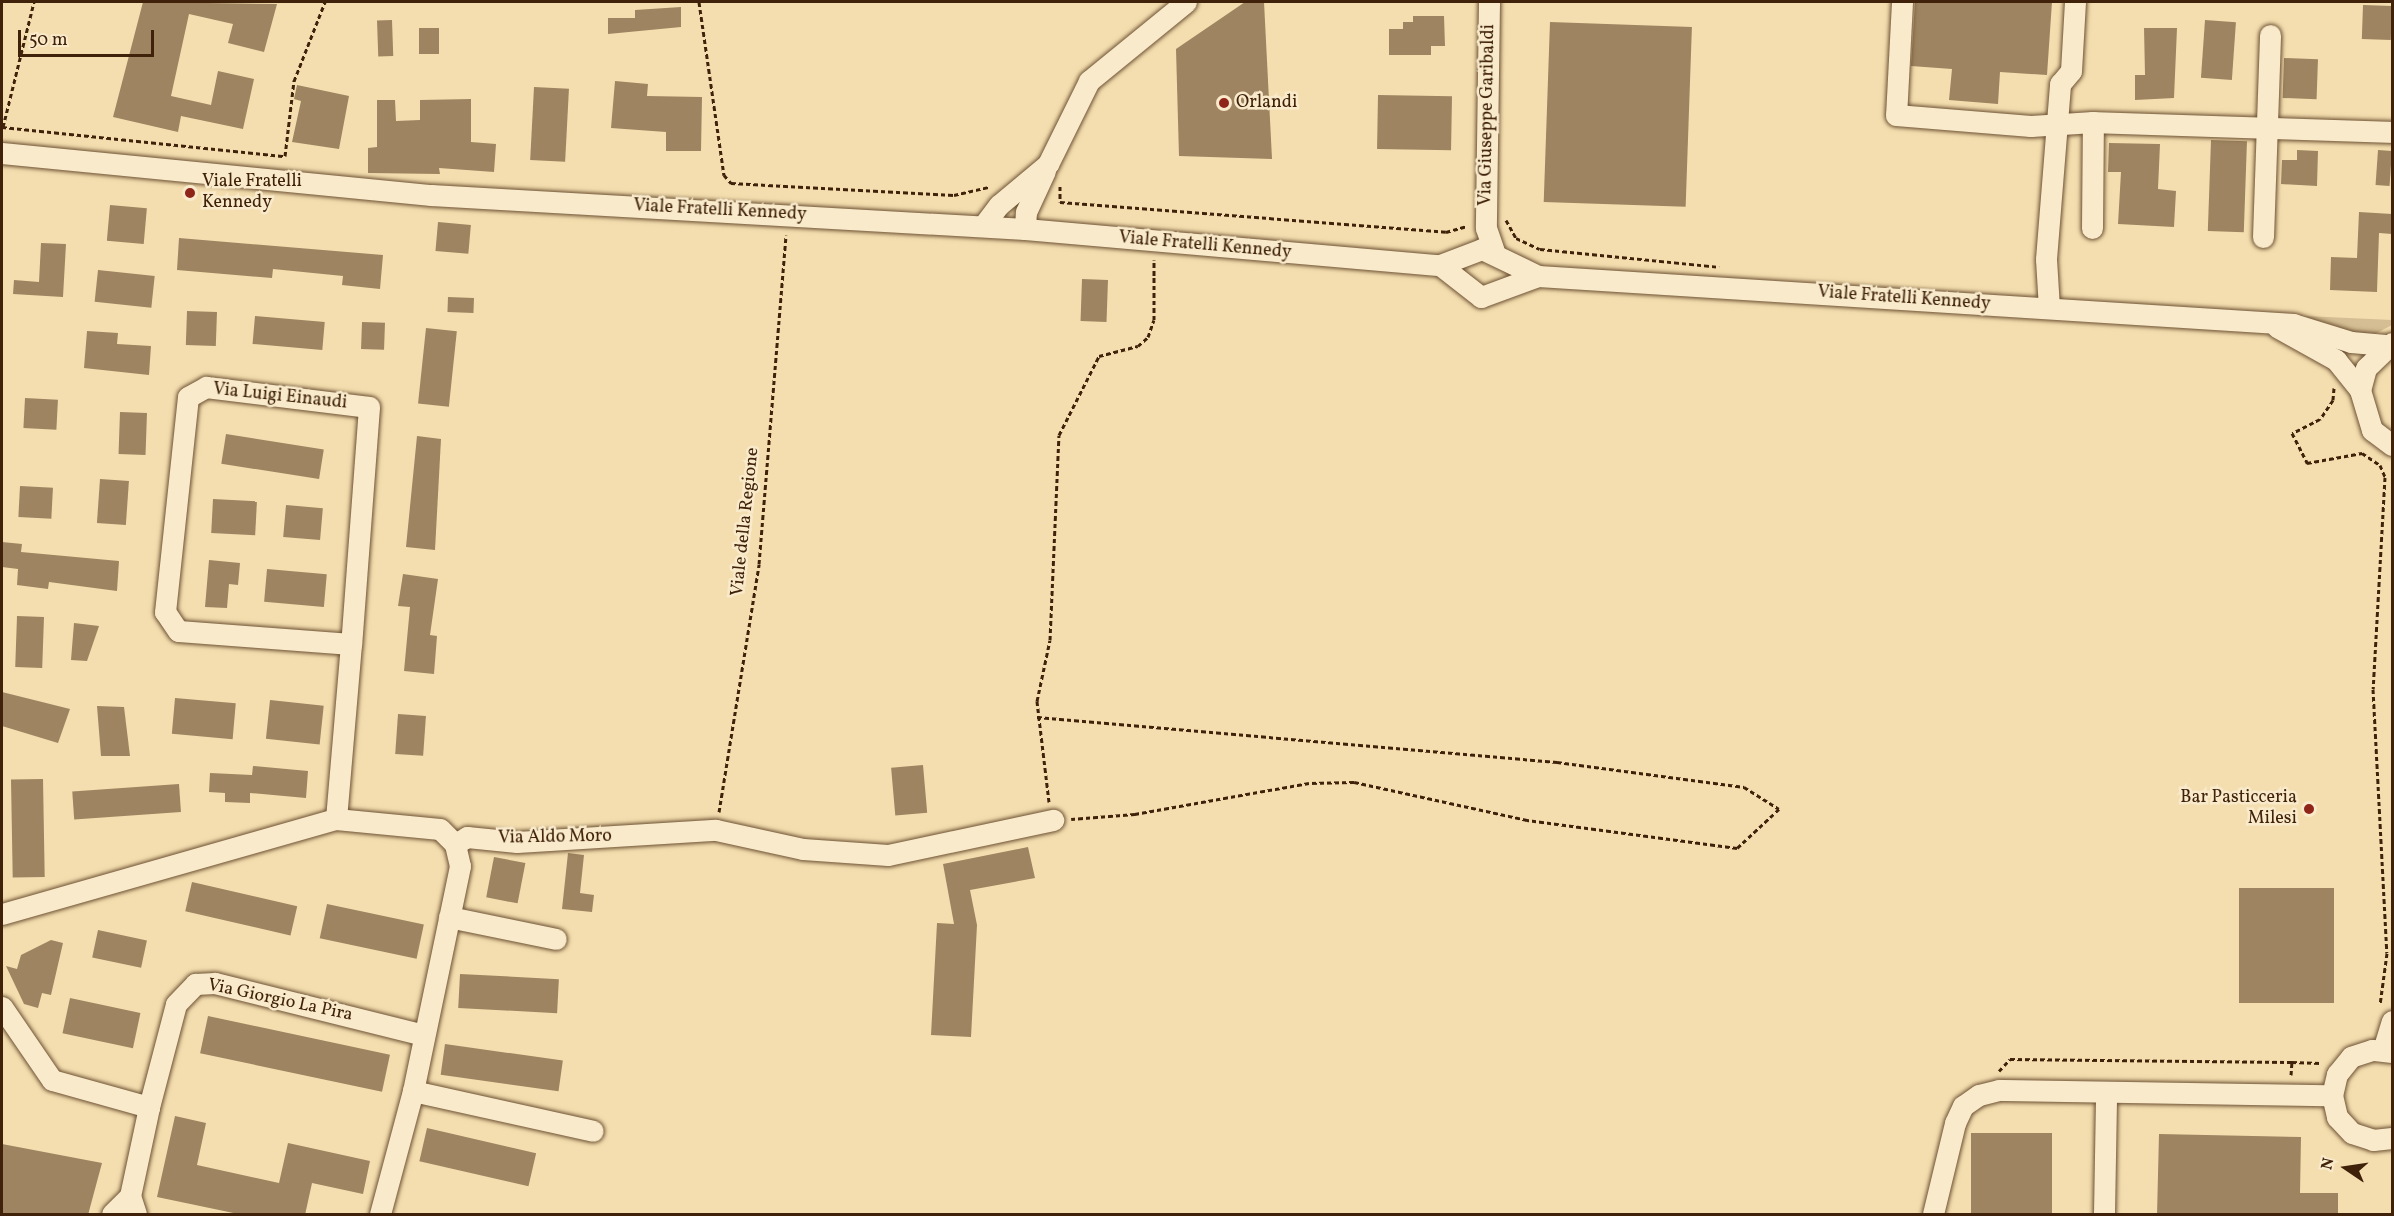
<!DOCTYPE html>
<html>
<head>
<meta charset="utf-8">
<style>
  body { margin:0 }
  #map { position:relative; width:2394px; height:1216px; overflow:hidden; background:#f4deaf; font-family:Vollkorn,serif }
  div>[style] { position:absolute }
  .green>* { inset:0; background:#d5be93 }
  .building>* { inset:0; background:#9e8460; transform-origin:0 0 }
  .path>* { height:3px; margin-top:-1.5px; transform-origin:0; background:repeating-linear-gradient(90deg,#40220a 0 4.5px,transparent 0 7.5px) }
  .roads { filter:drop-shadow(0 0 2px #6d5133) drop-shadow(0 0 2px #6d5133) }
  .minor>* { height:21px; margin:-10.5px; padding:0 10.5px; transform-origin:10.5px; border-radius:10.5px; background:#f8eacb }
  .dots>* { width:16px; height:16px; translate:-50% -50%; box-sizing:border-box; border:3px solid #f8eacb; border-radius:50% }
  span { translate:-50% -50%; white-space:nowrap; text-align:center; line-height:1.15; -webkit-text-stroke:5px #f8eacb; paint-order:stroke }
  .poi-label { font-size:18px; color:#40220a }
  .left { translate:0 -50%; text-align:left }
  .right { translate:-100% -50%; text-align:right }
  .street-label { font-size:18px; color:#40220a }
  .frame { position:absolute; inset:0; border:3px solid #40220a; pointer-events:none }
  .north { position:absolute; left:2316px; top:1138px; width:60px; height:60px; -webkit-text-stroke:4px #f8eacb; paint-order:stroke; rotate:283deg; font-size:16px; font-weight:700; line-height:24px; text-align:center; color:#40220a }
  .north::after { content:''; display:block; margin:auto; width:21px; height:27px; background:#40220a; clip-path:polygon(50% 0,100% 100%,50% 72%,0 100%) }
  .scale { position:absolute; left:18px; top:30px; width:136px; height:27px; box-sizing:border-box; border:3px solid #40220a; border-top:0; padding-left:8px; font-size:18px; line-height:21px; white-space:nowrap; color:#40220a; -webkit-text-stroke:4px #f8eacb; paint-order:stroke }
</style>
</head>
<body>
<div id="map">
  <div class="green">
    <div style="clip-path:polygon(2305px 316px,2392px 320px,2392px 325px,2375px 334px,2348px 335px)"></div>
  </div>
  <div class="building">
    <div style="clip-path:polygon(143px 2px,277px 4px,264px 52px,228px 43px,233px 24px,189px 14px,171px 96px,211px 105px,218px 71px,254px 79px,243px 129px,181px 116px,178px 132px,113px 117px)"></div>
    <div style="clip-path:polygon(1245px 2px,1264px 2px,1272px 159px,1179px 156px,1176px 49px)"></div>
    <div style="clip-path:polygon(1915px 2px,2052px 2px,2047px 75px,2000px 72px,1998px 104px,1949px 100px,1952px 69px,1911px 66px)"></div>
    <div style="left:2363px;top:5px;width:29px;height:34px;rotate:2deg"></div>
    <div style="clip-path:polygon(681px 7px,681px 27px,608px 34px,608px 18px,635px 18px,635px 10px)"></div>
    <div style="clip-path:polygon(1413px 16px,1444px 16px,1445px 46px,1431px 46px,1431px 55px,1389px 55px,1389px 29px,1403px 29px,1403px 22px,1413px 22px)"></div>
    <div style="left:392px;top:20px;width:36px;height:15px;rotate:88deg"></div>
    <div style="left:2205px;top:20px;width:31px;height:58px;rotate:4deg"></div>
    <div style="left:1550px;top:22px;width:142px;height:180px;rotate:2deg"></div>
    <div style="left:419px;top:28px;width:20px;height:26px"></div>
    <div style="clip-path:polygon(2144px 28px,2177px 28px,2174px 98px,2135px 100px,2135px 75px,2145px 75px)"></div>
    <div style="left:2284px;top:58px;width:34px;height:40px;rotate:2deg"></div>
    <div style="clip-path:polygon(615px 81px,648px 84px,647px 96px,702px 97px,701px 151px,666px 151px,666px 132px,611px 128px)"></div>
    <div style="clip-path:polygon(297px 85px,349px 96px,339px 149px,292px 142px,301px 101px,294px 99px)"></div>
    <div style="left:534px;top:87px;width:35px;height:73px;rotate:3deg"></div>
    <div style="left:1378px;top:95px;width:74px;height:54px;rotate:1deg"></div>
    <div style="clip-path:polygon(471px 99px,471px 142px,496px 144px,494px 172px,439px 168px,440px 174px,368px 173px,368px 148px,377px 147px,377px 100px,395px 100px,396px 121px,420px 120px,420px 100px)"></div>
    <div style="left:2211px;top:140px;width:36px;height:91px;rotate:2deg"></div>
    <div style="clip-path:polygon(2109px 143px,2160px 144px,2158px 189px,2176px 191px,2174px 227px,2118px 224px,2121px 172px,2108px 172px)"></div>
    <div style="clip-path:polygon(2297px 150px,2318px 151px,2317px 186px,2281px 184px,2282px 160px,2297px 160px)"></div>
    <div style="left:2378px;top:150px;width:14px;height:35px;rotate:4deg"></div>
    <div style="left:110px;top:205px;width:37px;height:36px;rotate:5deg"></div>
    <div style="clip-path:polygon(2359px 212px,2392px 214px,2392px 234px,2379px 233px,2377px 292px,2330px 290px,2331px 257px,2357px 258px)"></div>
    <div style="left:438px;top:222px;width:33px;height:29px;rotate:5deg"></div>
    <div style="clip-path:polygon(179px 238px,383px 255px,380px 289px,342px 285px,343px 276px,273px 269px,272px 278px,177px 270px)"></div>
    <div style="clip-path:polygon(41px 243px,66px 244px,63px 297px,13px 294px,14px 280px,39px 282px)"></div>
    <div style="left:98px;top:270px;width:57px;height:32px;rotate:6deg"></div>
    <div style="left:1082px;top:279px;width:26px;height:42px;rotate:2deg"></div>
    <div style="left:448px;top:297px;width:26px;height:15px;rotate:2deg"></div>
    <div style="left:187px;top:311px;width:30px;height:34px;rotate:2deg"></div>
    <div style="left:255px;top:316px;width:70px;height:28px;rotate:5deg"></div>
    <div style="left:362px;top:322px;width:23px;height:27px;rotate:2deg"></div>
    <div style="left:426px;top:328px;width:31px;height:76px;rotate:6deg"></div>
    <div style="clip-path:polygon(87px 331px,118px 333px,117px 344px,151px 346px,149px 375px,84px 368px)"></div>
    <div style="left:25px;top:398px;width:33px;height:30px;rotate:3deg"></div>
    <div style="left:120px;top:412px;width:27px;height:42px;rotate:2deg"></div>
    <div style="left:226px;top:434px;width:99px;height:30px;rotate:9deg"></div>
    <div style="clip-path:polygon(417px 436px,441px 439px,435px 550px,406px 547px)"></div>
    <div style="left:100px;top:479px;width:29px;height:44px;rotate:4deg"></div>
    <div style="left:20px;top:486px;width:33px;height:31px;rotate:3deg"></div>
    <div style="left:213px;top:499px;width:44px;height:34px;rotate:3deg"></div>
    <div style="left:286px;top:505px;width:37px;height:32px;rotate:5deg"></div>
    <div style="clip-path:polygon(2px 542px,22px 544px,21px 552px,119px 561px,117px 591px,49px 582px,48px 589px,17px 585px,18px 569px,2px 567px)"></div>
    <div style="clip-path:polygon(209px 560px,240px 563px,238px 585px,229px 584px,227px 608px,205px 607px)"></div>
    <div style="left:267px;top:569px;width:60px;height:33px;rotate:5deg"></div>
    <div style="clip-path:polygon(403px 574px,438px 579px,430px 635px,437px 636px,434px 674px,404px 671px,410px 607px,398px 606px)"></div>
    <div style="left:17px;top:616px;width:27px;height:51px;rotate:2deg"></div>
    <div style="clip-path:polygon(74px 623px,99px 626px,87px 661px,71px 660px)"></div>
    <div style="clip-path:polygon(2px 692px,70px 709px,58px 743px,2px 726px)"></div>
    <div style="left:175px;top:698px;width:61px;height:36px;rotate:5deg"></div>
    <div style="left:270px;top:700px;width:54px;height:39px;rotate:6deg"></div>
    <div style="clip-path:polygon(97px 706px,124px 707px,130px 756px,101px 756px)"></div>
    <div style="left:398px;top:714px;width:28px;height:40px;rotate:4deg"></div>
    <div style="left:923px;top:765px;width:48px;height:32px;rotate:85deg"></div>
    <div style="clip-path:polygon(253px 766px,308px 771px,306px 798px,250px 793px,250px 803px,225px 802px,225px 793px,209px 792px,210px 773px,252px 775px)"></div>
    <div style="left:43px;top:779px;width:98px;height:32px;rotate:89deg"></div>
    <div style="left:179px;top:784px;width:28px;height:107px;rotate:86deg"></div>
    <div style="clip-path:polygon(1028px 847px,1035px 878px,970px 890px,977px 925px,971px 1037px,931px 1035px,937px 923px,954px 924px,943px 864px)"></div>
    <div style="clip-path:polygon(568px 853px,584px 855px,580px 893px,594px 895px,592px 912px,562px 909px)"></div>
    <div style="left:494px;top:857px;width:32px;height:41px;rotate:11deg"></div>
    <div style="left:192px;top:882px;width:108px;height:30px;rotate:13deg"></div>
    <div style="left:2334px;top:888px;width:115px;height:95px;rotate:90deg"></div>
    <div style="left:327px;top:904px;width:99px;height:35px;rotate:12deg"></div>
    <div style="left:98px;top:930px;width:50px;height:28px;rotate:12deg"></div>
    <div style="clip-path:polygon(51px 940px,63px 943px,51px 995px,42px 993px,38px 1008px,24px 1004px,6px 966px,17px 969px,21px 955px)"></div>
    <div style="left:460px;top:974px;width:99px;height:34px;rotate:3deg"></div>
    <div style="left:70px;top:998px;width:72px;height:36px;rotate:12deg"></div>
    <div style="left:208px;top:1016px;width:186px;height:38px;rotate:12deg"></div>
    <div style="left:445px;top:1044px;width:119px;height:31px;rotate:8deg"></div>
    <div style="clip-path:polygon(175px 1116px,206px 1123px,197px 1165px,279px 1183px,288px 1143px,370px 1161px,363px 1194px,312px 1183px,305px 1215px,243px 1215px,157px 1197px)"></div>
    <div style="left:427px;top:1128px;width:112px;height:34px;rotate:13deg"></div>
    <div style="left:1971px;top:1133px;width:81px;height:82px"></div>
    <div style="clip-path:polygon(2159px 1134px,2301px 1137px,2300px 1193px,2338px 1193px,2338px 1215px,2157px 1215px)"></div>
    <div style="clip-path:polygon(2px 1144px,102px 1163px,88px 1215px,2px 1215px)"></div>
  </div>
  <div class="path">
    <div style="left:699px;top:2px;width:175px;rotate:81.8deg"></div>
    <div style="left:724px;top:175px;width:11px;rotate:49deg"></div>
    <div style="left:731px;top:183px;width:223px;rotate:3.1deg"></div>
    <div style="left:954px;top:195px;width:35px;rotate:-13deg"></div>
    <div style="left:2px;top:127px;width:284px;rotate:5.9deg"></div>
    <div style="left:285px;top:156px;width:76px;rotate:-83.2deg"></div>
    <div style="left:294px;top:81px;width:85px;rotate:-68.6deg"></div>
    <div style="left:3px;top:127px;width:129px;rotate:-76.1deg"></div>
    <div style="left:1060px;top:186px;width:16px;rotate:90deg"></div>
    <div style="left:1060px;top:202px;width:387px;rotate:4.4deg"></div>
    <div style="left:1446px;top:232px;width:22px;rotate:-16deg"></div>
    <div style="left:1506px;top:220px;width:21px;rotate:61deg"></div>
    <div style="left:1516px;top:238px;width:26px;rotate:25deg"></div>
    <div style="left:1540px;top:249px;width:180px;rotate:5.7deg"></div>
    <div style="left:2334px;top:388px;width:12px;rotate:95deg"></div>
    <div style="left:2333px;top:400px;width:23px;rotate:124deg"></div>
    <div style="left:2320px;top:419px;width:31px;rotate:153deg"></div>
    <div style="left:2292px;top:433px;width:34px;rotate:63deg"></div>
    <div style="left:2307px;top:463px;width:56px;rotate:-10.3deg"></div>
    <div style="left:2362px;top:453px;width:22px;rotate:34deg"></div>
    <div style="left:2380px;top:465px;width:13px;rotate:67deg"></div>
    <div style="left:2385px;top:477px;width:212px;rotate:93.2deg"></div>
    <div style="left:2373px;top:689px;width:264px;rotate:87deg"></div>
    <div style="left:2387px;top:953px;width:52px;rotate:97.7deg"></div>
    <div style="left:1037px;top:717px;width:522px;rotate:4.95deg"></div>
    <div style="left:1557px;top:762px;width:189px;rotate:7.6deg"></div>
    <div style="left:1744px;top:787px;width:41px;rotate:32.2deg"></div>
    <div style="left:1779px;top:809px;width:57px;rotate:137.1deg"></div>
    <div style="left:1737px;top:848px;width:212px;rotate:-172.4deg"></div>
    <div style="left:1527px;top:820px;width:177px;rotate:-167.6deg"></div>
    <div style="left:1354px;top:782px;width:45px;rotate:178.7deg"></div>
    <div style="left:1309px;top:783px;width:177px;rotate:169.9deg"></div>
    <div style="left:1135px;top:814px;width:64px;rotate:175.5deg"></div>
    <div style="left:1049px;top:802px;width:102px;rotate:-96.8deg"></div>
    <div style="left:1037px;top:701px;width:62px;rotate:-78deg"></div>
    <div style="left:1050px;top:640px;width:205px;rotate:-87.5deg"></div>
    <div style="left:1059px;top:435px;width:89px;rotate:-63.1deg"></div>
    <div style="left:1099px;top:356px;width:40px;rotate:-14.4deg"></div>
    <div style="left:1138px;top:346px;width:13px;rotate:-42deg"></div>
    <div style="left:1148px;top:337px;width:18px;rotate:-71deg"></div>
    <div style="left:1154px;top:320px;width:60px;rotate:-90deg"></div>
    <div style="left:719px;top:812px;width:251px;rotate:-80.8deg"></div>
    <div style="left:759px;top:564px;width:330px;rotate:-85.3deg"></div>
    <div style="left:1999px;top:1071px;width:16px;rotate:-47deg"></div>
    <div style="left:2010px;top:1059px;width:282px;rotate:0.6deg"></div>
    <div style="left:2291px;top:1075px;width:13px;rotate:-86deg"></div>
    <div style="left:2292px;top:1062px;width:28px;rotate:2deg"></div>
  </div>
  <div class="roads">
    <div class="minor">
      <div style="left:1489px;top:2px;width:226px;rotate:90.8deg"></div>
      <div style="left:1486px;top:228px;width:24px;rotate:71deg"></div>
      <div style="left:1902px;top:2px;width:113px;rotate:93deg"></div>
      <div style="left:1896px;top:115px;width:135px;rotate:4.7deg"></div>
      <div style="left:2031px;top:126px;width:62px;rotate:-3.7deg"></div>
      <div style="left:2px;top:153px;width:431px;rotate:5.6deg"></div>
      <div style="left:431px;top:195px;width:595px;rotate:3.28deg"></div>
      <div style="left:1025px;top:229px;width:417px;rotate:5deg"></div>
      <div style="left:1440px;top:265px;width:45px;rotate:-20.9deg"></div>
      <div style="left:1482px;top:249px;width:62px;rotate:25.7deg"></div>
      <div style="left:1538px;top:276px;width:757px;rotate:3.64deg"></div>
      <div style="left:2293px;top:324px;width:61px;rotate:17.2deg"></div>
      <div style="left:2351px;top:342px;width:37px;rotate:5deg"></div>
      <div style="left:983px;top:226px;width:26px;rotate:-53deg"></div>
      <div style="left:999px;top:205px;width:64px;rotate:-39.9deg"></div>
      <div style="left:1048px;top:164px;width:93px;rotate:-63.7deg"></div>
      <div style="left:1089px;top:81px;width:125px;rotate:-39.2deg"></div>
      <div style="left:2092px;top:228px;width:106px;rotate:-89.5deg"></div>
      <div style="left:2093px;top:122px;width:299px;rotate:1.9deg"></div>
      <div style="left:1025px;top:229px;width:17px;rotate:-87deg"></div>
      <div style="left:1026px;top:212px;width:45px;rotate:-65.1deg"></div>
      <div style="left:2263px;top:237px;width:202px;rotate:-88deg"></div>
      <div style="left:1440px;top:265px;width:52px;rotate:38deg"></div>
      <div style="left:1481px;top:297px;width:61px;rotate:-20.2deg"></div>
      <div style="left:2049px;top:308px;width:49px;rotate:-93.5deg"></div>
      <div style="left:2046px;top:259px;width:176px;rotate:-85.4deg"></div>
      <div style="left:2060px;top:84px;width:17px;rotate:-50deg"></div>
      <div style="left:2071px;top:71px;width:69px;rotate:-86.7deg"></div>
      <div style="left:2277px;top:327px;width:68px;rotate:29.2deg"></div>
      <div style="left:2336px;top:360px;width:38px;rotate:51deg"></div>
      <div style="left:2392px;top:343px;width:36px;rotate:136deg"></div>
      <div style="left:2366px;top:368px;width:23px;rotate:105deg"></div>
      <div style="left:2360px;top:390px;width:42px;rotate:73.3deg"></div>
      <div style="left:2372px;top:430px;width:25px;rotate:37deg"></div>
      <div style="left:206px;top:387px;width:164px;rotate:7deg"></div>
      <div style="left:369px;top:407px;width:238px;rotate:94.3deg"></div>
      <div style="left:351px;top:644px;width:173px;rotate:-175.7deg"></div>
      <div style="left:178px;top:631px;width:23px;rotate:-124deg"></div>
      <div style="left:165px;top:612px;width:216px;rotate:-83.9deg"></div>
      <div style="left:188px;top:397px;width:21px;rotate:-29deg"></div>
      <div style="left:336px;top:819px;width:176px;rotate:-85.1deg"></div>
      <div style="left:455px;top:844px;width:14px;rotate:-30deg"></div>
      <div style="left:467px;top:837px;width:50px;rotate:5.7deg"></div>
      <div style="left:517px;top:842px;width:199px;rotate:-3.5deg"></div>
      <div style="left:716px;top:830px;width:89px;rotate:12.3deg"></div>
      <div style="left:803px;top:849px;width:85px;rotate:4deg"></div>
      <div style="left:888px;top:855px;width:169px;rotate:-12deg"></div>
      <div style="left:2px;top:914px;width:347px;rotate:-15.9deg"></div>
      <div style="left:336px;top:819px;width:104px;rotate:5.5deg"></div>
      <div style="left:440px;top:829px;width:21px;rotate:45deg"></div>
      <div style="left:449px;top:917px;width:109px;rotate:11.6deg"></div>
      <div style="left:2px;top:1007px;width:88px;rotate:55.6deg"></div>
      <div style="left:52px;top:1080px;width:101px;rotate:15.6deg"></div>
      <div style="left:149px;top:1107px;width:106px;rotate:-75.3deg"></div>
      <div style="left:176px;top:1004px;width:28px;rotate:-46deg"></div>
      <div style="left:195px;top:984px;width:20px;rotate:-3deg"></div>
      <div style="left:215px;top:983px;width:215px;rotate:14deg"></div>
      <div style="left:2383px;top:1050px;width:30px;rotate:-73deg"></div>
      <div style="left:2392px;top:1052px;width:20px;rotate:-174deg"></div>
      <div style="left:2372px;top:1050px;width:22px;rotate:162deg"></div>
      <div style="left:2351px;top:1057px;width:22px;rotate:129deg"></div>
      <div style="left:2337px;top:1074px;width:22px;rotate:103deg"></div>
      <div style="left:2332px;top:1095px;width:23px;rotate:77deg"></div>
      <div style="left:2337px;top:1117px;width:22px;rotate:47deg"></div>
      <div style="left:2352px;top:1133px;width:22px;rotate:18deg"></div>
      <div style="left:2373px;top:1140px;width:19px;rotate:-6deg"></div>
      <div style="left:413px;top:1091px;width:184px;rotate:12.5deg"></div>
      <div style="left:112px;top:1214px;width:25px;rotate:-45deg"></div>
      <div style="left:136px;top:1214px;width:19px;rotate:-108deg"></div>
      <div style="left:130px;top:1196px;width:91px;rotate:-77.9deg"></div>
      <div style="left:380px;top:1214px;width:127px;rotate:-75deg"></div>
      <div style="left:413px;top:1091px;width:230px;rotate:-78.2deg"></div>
      <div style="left:460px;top:866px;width:23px;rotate:-103deg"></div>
      <div style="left:1933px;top:1214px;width:94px;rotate:-76.4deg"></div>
      <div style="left:1955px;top:1123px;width:19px;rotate:-65deg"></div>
      <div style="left:1963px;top:1106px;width:19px;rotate:-35deg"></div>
      <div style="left:1979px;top:1095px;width:21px;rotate:-14deg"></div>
      <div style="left:1999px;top:1090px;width:333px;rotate:0.9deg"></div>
      <div style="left:2104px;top:1214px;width:118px;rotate:-89deg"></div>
    </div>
  </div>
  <div class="dots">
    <div style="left:1224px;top:103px;background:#8f2418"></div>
    <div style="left:190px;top:193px;background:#8f2418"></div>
    <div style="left:2309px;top:809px;background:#8f2418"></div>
  </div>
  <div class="poi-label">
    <span class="left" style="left:1236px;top:103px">Orlandi</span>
    <span class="left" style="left:202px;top:193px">Viale Fratelli<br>Kennedy</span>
    <span class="right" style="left:2297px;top:809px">Bar Pasticceria<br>Milesi</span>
  </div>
  <div class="street-label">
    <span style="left:1488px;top:115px;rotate:-89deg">Via Giuseppe Garibaldi</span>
    <span style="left:720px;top:211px;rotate:3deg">Viale Fratelli Kennedy</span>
    <span style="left:1205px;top:246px;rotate:5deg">Viale Fratelli Kennedy</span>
    <span style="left:1904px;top:299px;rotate:4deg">Viale Fratelli Kennedy</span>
    <span style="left:280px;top:397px;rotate:6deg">Via Luigi Einaudi</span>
    <span style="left:746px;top:522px;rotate:-84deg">Viale della Regione</span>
    <span style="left:555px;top:838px;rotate:-1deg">Via Aldo Moro</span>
    <span style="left:280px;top:1001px;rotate:12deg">Via Giorgio La Pira</span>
  </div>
  <div class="frame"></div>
  <div class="north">N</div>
  <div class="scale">50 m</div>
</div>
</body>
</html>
